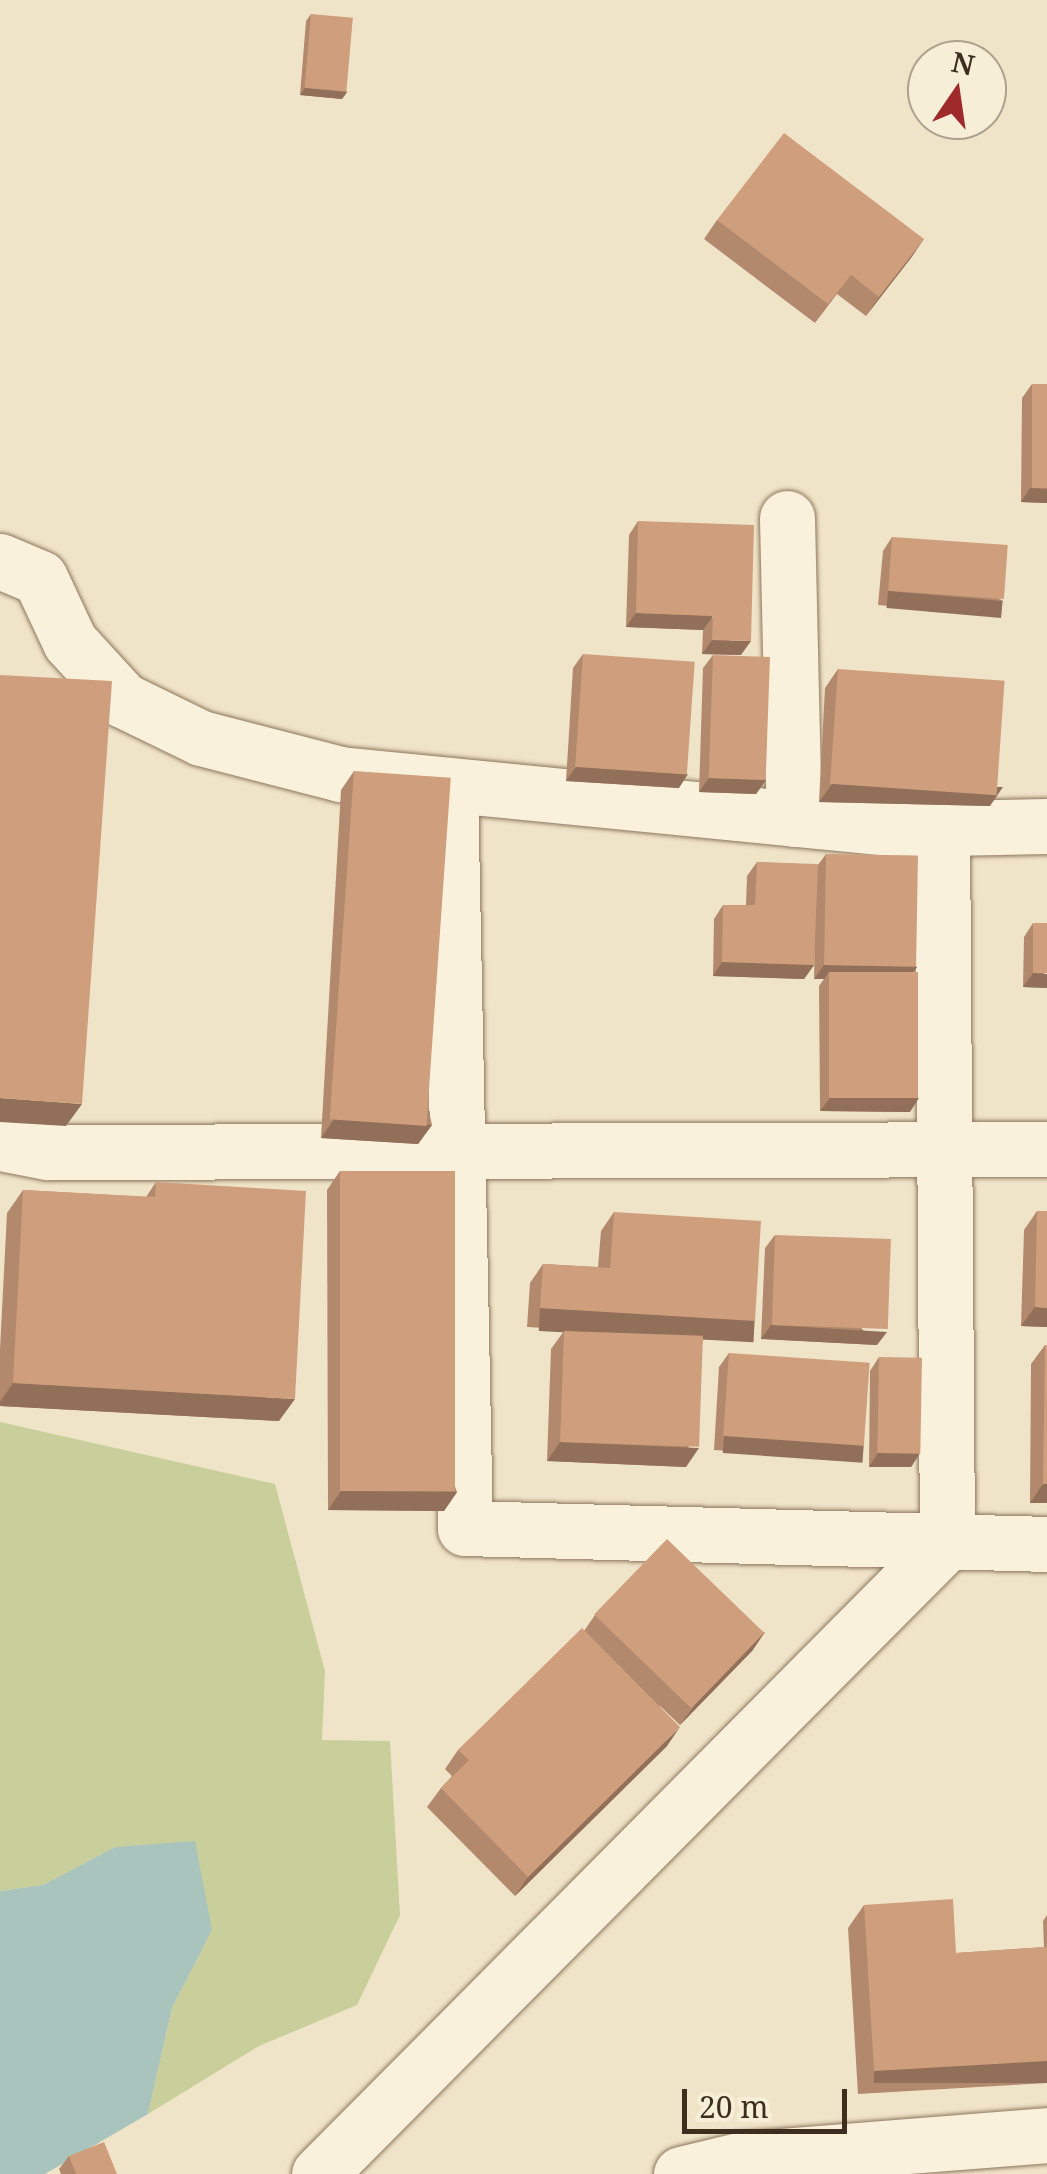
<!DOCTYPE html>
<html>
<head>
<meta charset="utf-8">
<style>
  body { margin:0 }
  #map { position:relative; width:1047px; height:2174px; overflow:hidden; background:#f0e4c8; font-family:"Noto Serif",serif }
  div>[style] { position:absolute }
  .green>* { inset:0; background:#c9cf9b }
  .water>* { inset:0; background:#a9c4bc }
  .roads { filter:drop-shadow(0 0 2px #8d765c) drop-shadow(0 0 2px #8d765c) }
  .minor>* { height:55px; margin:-27.5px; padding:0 27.5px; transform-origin:27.5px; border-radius:27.5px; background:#faf1dc }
  .tertiary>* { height:55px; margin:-27.5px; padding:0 27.5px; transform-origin:27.5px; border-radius:27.5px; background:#faf1dc }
  .wall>* { inset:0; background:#b2896c }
  .shaded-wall>* { inset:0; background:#916f58; transform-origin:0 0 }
  .building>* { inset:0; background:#cf9f7d; transform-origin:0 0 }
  span { translate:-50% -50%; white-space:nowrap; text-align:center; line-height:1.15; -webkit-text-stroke:10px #f7eed8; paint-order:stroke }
  .north { position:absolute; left:907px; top:40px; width:100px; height:100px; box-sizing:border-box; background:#f7eed8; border:2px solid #ada18e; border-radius:50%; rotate:13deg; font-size:28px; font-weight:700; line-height:40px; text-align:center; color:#3d2e20 }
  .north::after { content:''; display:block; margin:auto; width:35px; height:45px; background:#9e2a2b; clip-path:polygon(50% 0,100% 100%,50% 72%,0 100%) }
  .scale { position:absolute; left:682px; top:2089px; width:165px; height:45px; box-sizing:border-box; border:5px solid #3d2e20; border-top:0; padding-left:12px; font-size:30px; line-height:35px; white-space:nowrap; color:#3d2e20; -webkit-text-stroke:8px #f7eed8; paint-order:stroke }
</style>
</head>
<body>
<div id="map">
  <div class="green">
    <div style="clip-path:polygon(0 1422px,275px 1484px,325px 1671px,322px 1740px,390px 1741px,400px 1915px,357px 2005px,259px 2046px,148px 2114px,172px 2008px,212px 1930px,115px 1847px,43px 1885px,0 1891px)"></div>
  </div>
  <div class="water">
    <div style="clip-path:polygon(195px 1841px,212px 1930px,172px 2008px,148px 2114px,45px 2174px,0 2174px,0 1891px,43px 1885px,115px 1847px)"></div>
  </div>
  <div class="roads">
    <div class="minor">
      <div style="left:787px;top:518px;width:301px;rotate:88.7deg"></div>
      <div style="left:0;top:561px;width:43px;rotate:23deg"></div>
      <div style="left:40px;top:578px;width:71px;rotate:64.9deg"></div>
      <div style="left:70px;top:642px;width:79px;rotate:47.6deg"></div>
      <div style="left:123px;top:700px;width:87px;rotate:26deg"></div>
      <div style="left:201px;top:738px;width:144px;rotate:14.5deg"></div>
      <div style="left:340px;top:774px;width:563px;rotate:5.61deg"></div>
      <div style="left:900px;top:829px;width:147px;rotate:-1.2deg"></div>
      <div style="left:450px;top:788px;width:740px;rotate:88.84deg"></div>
      <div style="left:465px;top:1528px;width:582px;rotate:1.57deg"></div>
      <div style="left:0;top:1143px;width:48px;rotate:10.8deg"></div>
      <div style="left:47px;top:1152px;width:1000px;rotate:-0.17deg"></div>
      <div style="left:319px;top:2174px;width:891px;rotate:-45.18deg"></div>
      <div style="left:947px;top:1542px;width:714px;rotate:-90.4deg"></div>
    </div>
    <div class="tertiary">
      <div style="left:681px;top:2174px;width:64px;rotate:-13.6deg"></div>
      <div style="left:743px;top:2159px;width:305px;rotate:-4.5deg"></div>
    </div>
  </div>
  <div class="wall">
    <div style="clip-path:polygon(311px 14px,347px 92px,342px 99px,300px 95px,306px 21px)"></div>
    <div style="clip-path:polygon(717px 220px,924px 239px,866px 316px,837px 294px,815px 323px,704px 239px)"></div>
    <div style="clip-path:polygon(1032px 384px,1047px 384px,1047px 503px,1021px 502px,1022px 398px)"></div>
    <div style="clip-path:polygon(638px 521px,741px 655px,702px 654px,703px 630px,626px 627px,629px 535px)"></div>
    <div style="clip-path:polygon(892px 537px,1003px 601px,994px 615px,878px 605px,883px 551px)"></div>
    <div style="clip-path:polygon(583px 654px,679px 788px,566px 781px,573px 668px)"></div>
    <div style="clip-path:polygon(713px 655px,766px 780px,756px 794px,699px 792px,703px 668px)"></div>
    <div style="clip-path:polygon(838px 669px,990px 806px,819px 802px,825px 688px)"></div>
    <div style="clip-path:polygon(354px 771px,432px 1125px,418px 1144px,321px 1138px,341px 790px)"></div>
    <div style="clip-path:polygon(826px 854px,917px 967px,913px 972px,910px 1112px,820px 1111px,819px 986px,824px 979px,814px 979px,815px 933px,814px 965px,804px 979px,713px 976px,714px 919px,723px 905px,746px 905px,747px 876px,757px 862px,818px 865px)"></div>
    <div style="clip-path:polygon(1033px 923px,1047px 988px,1023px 987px,1024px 937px)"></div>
    <div style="clip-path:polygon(340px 1171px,457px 1492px,444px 1511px,328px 1510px,327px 1190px)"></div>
    <div style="clip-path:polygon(156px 1182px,279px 1421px,0 1406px,0 1349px,7px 1213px,23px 1190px,146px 1197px)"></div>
    <div style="clip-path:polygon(1037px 1211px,1047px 1327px,1021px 1326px,1024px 1230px)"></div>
    <div style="clip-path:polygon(614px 1212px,741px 1340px,703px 1338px,686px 1467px,547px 1461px,551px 1349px,564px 1331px,630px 1333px,527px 1327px,530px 1283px,543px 1264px,598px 1267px,601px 1231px)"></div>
    <div style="clip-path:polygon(775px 1235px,877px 1345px,761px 1339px,765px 1248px)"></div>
    <div style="clip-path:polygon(1045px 1345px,1047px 1345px,1047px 1503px,1030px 1503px,1031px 1364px)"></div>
    <div style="clip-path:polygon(729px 1353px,864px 1445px,855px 1459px,714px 1450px,719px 1367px)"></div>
    <div style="clip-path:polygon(879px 1357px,920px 1453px,911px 1467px,869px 1467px,870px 1371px)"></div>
    <div style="clip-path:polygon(595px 1615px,765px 1632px,752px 1651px,680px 1725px,660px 1706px,667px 1746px,515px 1896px,427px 1807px,441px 1788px,452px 1776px,445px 1769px,458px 1750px,584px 1631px)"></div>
    <div style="clip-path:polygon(864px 1905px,956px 1953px,1044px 1947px,1043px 1921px,1047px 1915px,1047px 2083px,858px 2094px,848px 1928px)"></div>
    <div style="clip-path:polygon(69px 2156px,117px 2174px,61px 2174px,59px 2169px)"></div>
  </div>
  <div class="shaded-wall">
    <div style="clip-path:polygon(305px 88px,347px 92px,342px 99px,300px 95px)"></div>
    <div style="clip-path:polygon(924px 239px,911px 258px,866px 316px,879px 297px)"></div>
    <div style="clip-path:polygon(1030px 488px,1047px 489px,1047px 503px,1021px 502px)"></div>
    <div style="left:888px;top:591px;width:115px;height:17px;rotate:5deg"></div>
    <div style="clip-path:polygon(636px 613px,713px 616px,703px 630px,626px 627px)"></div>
    <div style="clip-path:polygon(712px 640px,751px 641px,741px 655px,702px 654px)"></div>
    <div style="clip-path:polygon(576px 767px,688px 774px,679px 788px,566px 781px)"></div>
    <div style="clip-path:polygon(709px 778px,766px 780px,756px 794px,699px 792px)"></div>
    <div style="clip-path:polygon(832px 784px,1003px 787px,990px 806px,819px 802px)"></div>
    <div style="clip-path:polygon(722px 962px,814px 965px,804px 979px,713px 976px)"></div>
    <div style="clip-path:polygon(824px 965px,917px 967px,907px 981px,829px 972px,824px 979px,814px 979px)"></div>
    <div style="clip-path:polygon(1033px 973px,1047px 974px,1047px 988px,1023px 987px)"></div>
    <div style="clip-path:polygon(0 1098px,82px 1104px,66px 1126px,0 1122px)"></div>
    <div style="clip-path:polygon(830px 1098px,919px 1098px,910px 1112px,820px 1111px)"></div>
    <div style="clip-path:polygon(334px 1119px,432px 1125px,418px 1144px,321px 1138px)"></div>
    <div style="clip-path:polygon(1035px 1307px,1047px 1308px,1047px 1327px,1021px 1326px)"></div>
    <div style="left:540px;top:1308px;width:215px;height:23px;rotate:3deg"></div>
    <div style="clip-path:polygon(771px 1325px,887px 1332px,877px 1345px,761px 1339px)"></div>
    <div style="clip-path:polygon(13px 1383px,295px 1399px,279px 1421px,0 1406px,0 1402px)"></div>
    <div style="left:724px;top:1436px;width:140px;height:17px;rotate:4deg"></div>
    <div style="clip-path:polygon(560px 1442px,699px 1448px,686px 1467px,547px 1461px)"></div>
    <div style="clip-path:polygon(878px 1453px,920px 1453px,911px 1467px,869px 1467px)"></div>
    <div style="clip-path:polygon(1043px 1484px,1047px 1484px,1047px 1503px,1030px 1503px)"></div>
    <div style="clip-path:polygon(341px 1491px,457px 1492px,444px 1511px,328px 1510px)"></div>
    <div style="clip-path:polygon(765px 1632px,752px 1651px,680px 1725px,694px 1706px)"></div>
    <div style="clip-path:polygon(680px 1727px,667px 1746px,515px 1896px,528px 1877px)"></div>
    <div style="left:1047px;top:2061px;width:22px;height:173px;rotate:90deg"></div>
  </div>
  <div class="building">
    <div style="left:311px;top:14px;width:42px;height:74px;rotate:5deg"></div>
    <div style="clip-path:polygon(784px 133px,924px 239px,879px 297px,851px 275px,828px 304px,717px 220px)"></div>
    <div style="left:1032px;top:384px;width:15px;height:104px"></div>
    <div style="clip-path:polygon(638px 521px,754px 525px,751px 641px,712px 640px,713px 616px,636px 613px)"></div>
    <div style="left:892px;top:537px;width:116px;height:54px;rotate:4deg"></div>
    <div style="left:583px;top:654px;width:112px;height:113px;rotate:4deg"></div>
    <div style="left:713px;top:655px;width:57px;height:123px;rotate:2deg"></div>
    <div style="left:838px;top:669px;width:167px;height:115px;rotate:4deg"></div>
    <div style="clip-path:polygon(0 675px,112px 681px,82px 1104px,0 1098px)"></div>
    <div style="left:354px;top:771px;width:97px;height:349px;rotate:4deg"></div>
    <div style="left:826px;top:854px;width:92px;height:111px;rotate:1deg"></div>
    <div style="clip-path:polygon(757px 862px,818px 864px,814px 965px,722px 962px,723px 905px,755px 905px)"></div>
    <div style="left:1033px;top:923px;width:14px;height:50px"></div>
    <div style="left:829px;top:972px;width:89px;height:126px"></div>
    <div style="left:340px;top:1171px;width:115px;height:320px"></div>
    <div style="clip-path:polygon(156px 1182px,306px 1191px,295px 1399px,13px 1383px,23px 1190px,155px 1197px)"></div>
    <div style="clip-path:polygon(1037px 1211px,1047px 1211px,1047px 1308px,1035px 1307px)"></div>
    <div style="clip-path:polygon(614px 1212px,761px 1221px,755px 1321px,540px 1308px,543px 1264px,610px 1268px)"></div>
    <div style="left:775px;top:1235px;width:116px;height:90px;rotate:2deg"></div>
    <div style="left:564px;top:1331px;width:139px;height:111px;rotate:2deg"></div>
    <div style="clip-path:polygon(1045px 1345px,1047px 1345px,1047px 1484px,1043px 1484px)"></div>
    <div style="left:729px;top:1353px;width:141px;height:83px;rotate:4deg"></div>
    <div style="left:879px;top:1357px;width:43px;height:96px;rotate:1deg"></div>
    <div style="left:667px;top:1539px;width:135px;height:105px;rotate:44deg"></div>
    <div style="clip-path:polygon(582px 1628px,680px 1727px,528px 1877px,441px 1788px,469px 1760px,458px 1750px)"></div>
    <div style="clip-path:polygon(953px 1899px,956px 1953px,1047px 1947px,1047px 2061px,874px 2071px,864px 1905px)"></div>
    <div style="clip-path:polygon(104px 2142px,117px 2174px,76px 2174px,69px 2156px)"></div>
  </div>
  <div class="north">N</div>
  <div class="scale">20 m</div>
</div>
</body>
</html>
